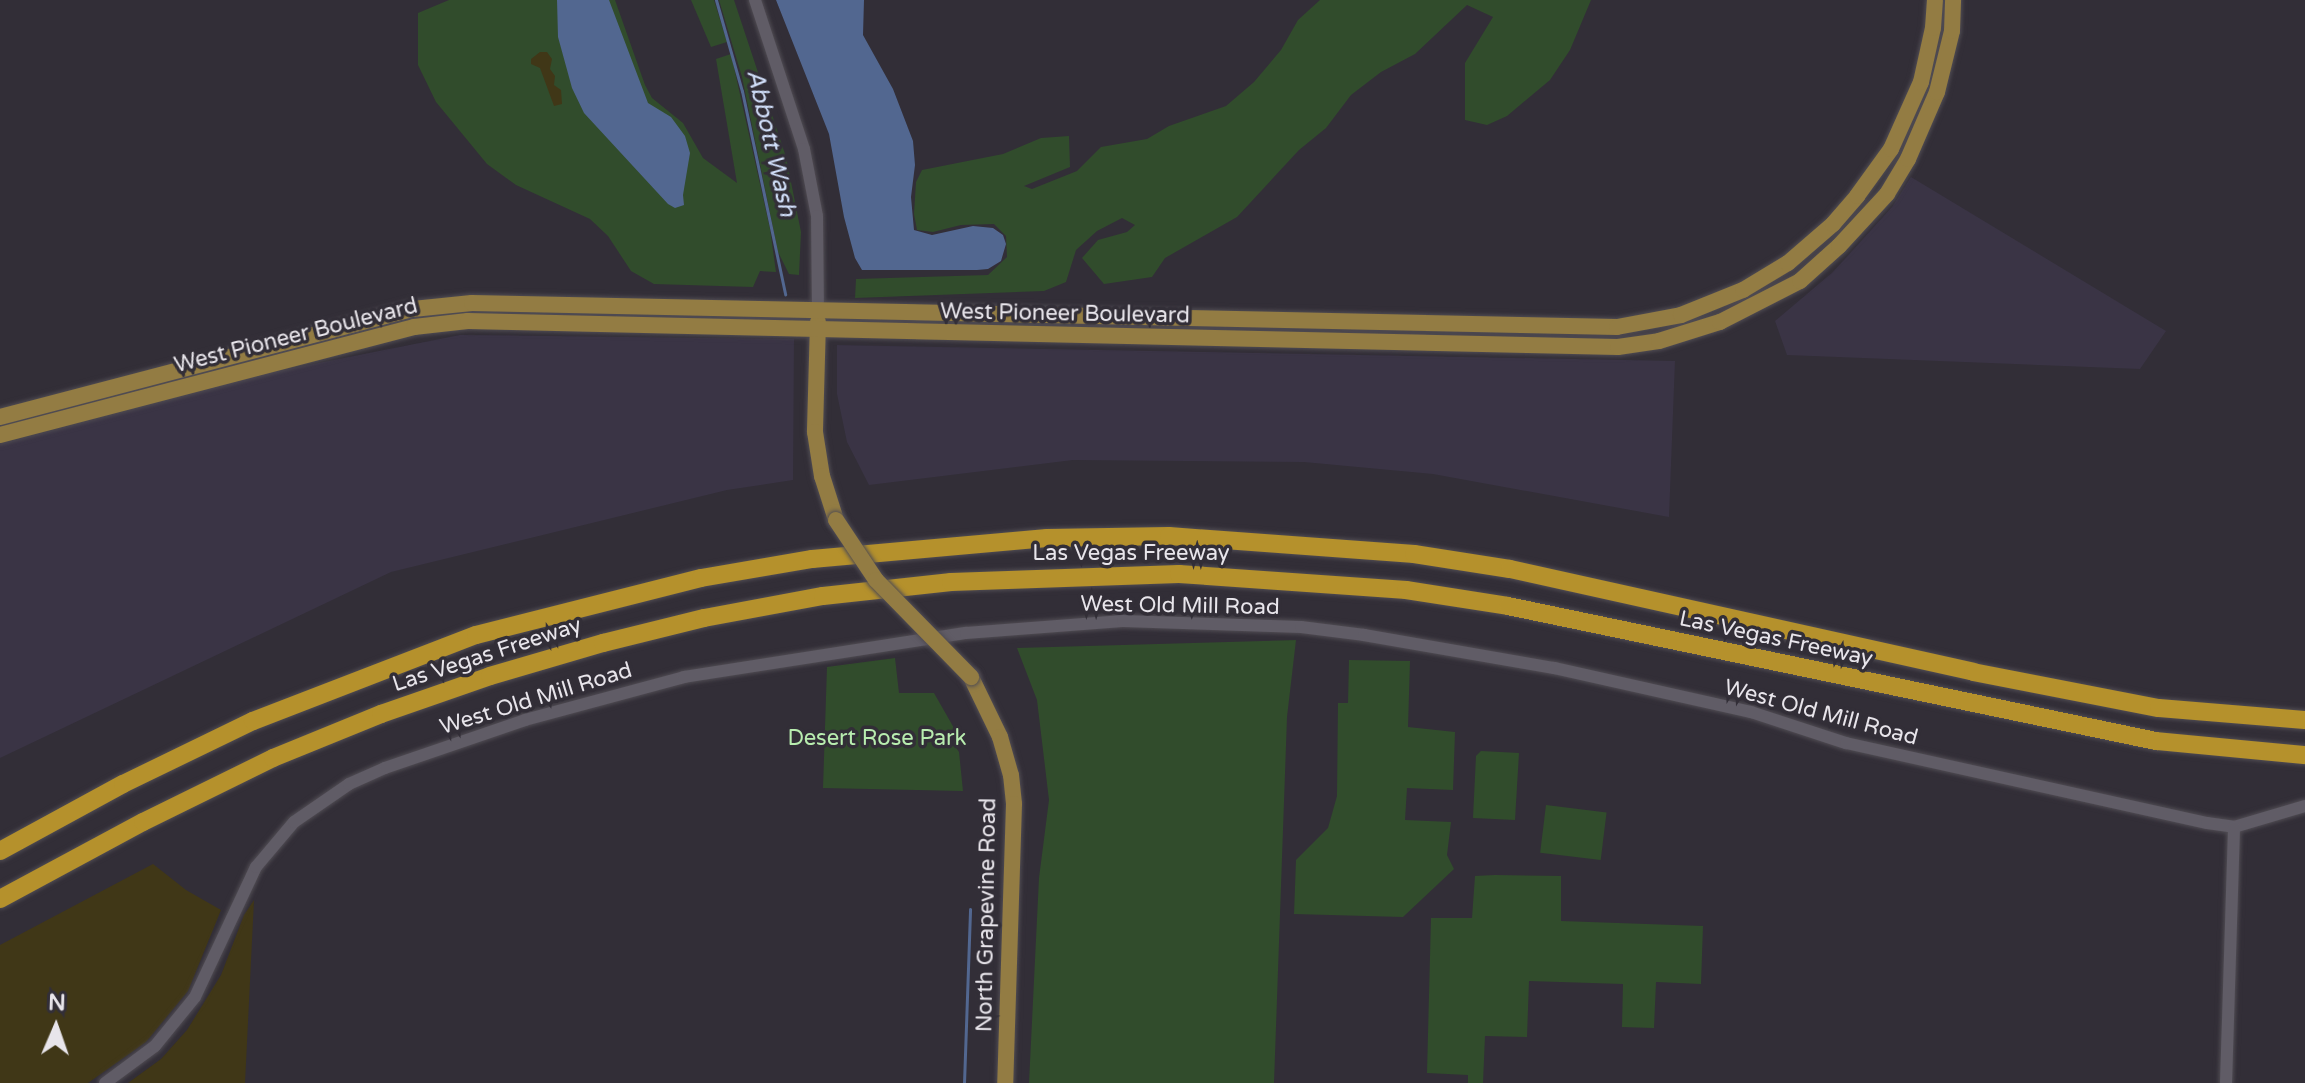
<!DOCTYPE html>
<html>
<head>
<meta charset="utf-8">
<style>
  body { margin:0 }
  #map { position:relative; width:2305px; height:1083px; overflow:hidden; background:#322e37; font-family:"Varela Round",sans-serif }
  div>[style] { position:absolute }
  .commercial>* { inset:0; background:#3a3445 }
  .green>* { inset:0; background:#314c2c; transform-origin:0 0 }
  .sand>* { inset:0; background:#403717 }
  .water>* { inset:0; background:#526790 }
  .stream>* { height:3px; margin:-1.5px; padding:0 1.5px; transform-origin:1.5px; border-radius:1.5px; background:#526790 }
  .roads { filter:drop-shadow(0 0 2px #504c53) drop-shadow(0 0 2px #504c53) }
  .minor>* { height:12px; margin:-6px; padding:0 6px; transform-origin:6px; border-radius:6px; background:#605c66 }
  .major>* { height:16px; margin:-8px; padding:0 8px; transform-origin:8px; border-radius:8px; background:#937c43 }
  .highway>* { height:18px; margin:-9px; padding:0 9px; transform-origin:9px; border-radius:9px; background:#b5912c }
  .bridges { filter:drop-shadow(0 0 2px #504c53) drop-shadow(0 0 2px #504c53) }
  .major-bridge>* { height:16px; margin:-8px; padding:0 8px; transform-origin:8px; border-radius:8px; background:#937c43 }
  span { translate:-50% -50%; white-space:nowrap; text-align:center; line-height:1.15; -webkit-text-stroke:7px #322e37; paint-order:stroke }
  .street-label { font-size:22px; color:#e8e5eb }
  .park-label { font-size:22px; color:#b8edaf }
  .water-label { font-size:24px; color:#d2e0fb; font-style:italic }
  .north { position:absolute; left:16px; top:987px; width:80px; height:80px; -webkit-text-stroke:6px #322e37; paint-order:stroke; rotate:2deg; font-size:22px; font-weight:700; line-height:32px; text-align:center; color:#e8e5eb }
  .north::after { content:''; display:block; margin:auto; width:28px; height:36px; background:#e8e5eb; clip-path:polygon(50% 0,100% 100%,50% 72%,0 100%) }
</style>
</head>
<body>
<div id="map">
  <div class="commercial">
    <div style="clip-path:polygon(1911px 177px,2166px 331px,2140px 369px,1787px 355px,1775px 321px,1833px 272px,1892px 207px)"></div>
    <div style="clip-path:polygon(460px 335px,794px 339px,793px 480px,727px 490px,391px 572px,0 758px,0 444px,273px 372px)"></div>
    <div style="clip-path:polygon(837px 345px,1675px 361px,1669px 517px,1433px 474px,1304px 462px,1073px 460px,869px 485px,847px 442px,837px 394px)"></div>
  </div>
  <div class="green">
    <div style="clip-path:polygon(449px 0,615px 0,645px 85px,652px 98px,683px 123px,703px 158px,737px 183px,716px 59px,731px 54px,770px 229px,776px 272px,760px 271px,753px 287px,654px 284px,631px 271px,608px 236px,590px 219px,516px 185px,487px 164px,436px 102px,418px 65px,418px 13px)"></div>
    <div style="clip-path:polygon(691px 0,714px 0,727px 42px,711px 47px)"></div>
    <div style="clip-path:polygon(719px 0,734px 0,786px 157px,801px 232px,799px 275px,789px 274px,778px 252px,742px 77px)"></div>
    <div style="clip-path:polygon(1320px 0,1591px 0,1570px 50px,1550px 80px,1507px 116px,1487px 125px,1465px 120px,1465px 63px,1493px 17px,1467px 5px,1415px 54px,1381px 72px,1351px 95px,1326px 128px,1299px 150px,1237px 217px,1165px 258px,1152px 277px,1104px 284px,1082px 258px,1098px 240px,1127px 232px,1135px 225px,1122px 218px,1097px 231px,1076px 250px,1066px 282px,1044px 291px,855px 298px,856px 279px,988px 275px,1007px 257px,1006px 236px,994px 224px,961px 225px,933px 232px,917px 230px,914px 214px,916px 182px,922px 170px,1003px 154px,1041px 138px,1069px 136px,1070px 167px,1024px 186px,1032px 189px,1077px 171px,1101px 147px,1147px 139px,1169px 126px,1226px 106px,1254px 82px,1281px 50px,1298px 20px)"></div>
    <div style="clip-path:polygon(1296px 640px,1287px 717px,1274px 1083px,1029px 1083px,1039px 878px,1049px 800px,1037px 700px,1017px 648px)"></div>
    <div style="clip-path:polygon(895px 658px,899px 693px,934px 693px,954px 728px,953px 743px,959px 752px,963px 791px,823px 788px,827px 667px)"></div>
    <div style="clip-path:polygon(1349px 660px,1410px 661px,1408px 727px,1455px 732px,1453px 790px,1407px 788px,1405px 820px,1451px 822px,1447px 855px,1454px 869px,1403px 917px,1294px 914px,1296px 860px,1328px 828px,1337px 796px,1338px 703px,1348px 703px)"></div>
    <div style="clip-path:polygon(1481px 751px,1519px 753px,1515px 820px,1473px 818px,1476px 756px)"></div>
    <div style="left:1546px;top:805px;width:61px;height:48px;rotate:7deg"></div>
    <div style="clip-path:polygon(1495px 875px,1561px 876px,1561px 921px,1703px 926px,1701px 984px,1656px 982px,1654px 1028px,1622px 1027px,1623px 984px,1529px 981px,1527px 1037px,1485px 1036px,1483px 1083px,1468px 1083px,1468px 1075px,1427px 1073px,1431px 918px,1472px 918px,1475px 876px)"></div>
  </div>
  <div class="sand">
    <div style="clip-path:polygon(540px 52px,547px 52px,552px 59px,550px 69px,555px 76px,554px 85px,561px 90px,562px 104px,554px 106px,540px 68px,531px 64px,531px 59px)"></div>
    <div style="clip-path:polygon(153px 864px,186px 890px,221px 910px,188px 991px,146px 1042px,88px 1083px,0 1083px,0 945px)"></div>
    <div style="clip-path:polygon(254px 900px,245px 1083px,128px 1083px,161px 1059px,187px 1030px,221px 975px,244px 915px)"></div>
  </div>
  <div class="water">
    <div style="clip-path:polygon(557px 0,609px 0,648px 103px,671px 117px,685px 136px,690px 153px,683px 195px,684px 205px,675px 208px,668px 204px,584px 113px,572px 88px,558px 37px)"></div>
    <div style="clip-path:polygon(776px 0,864px 0,863px 35px,893px 89px,913px 141px,915px 165px,911px 197px,914px 230px,932px 235px,973px 226px,993px 228px,1003px 235px,1006px 244px,1001px 261px,988px 269px,977px 270px,862px 270px,855px 258px,844px 217px,829px 134px)"></div>
  </div>
  <div class="stream">
    <div style="left:716px;top:0;width:95px;rotate:74.1deg"></div>
    <div style="left:742px;top:91px;width:208px;rotate:78deg"></div>
    <div style="left:964px;top:1083px;width:174px;rotate:-88deg"></div>
  </div>
  <div class="roads">
    <div class="minor">
      <div style="left:755px;top:0;width:157px;rotate:71.8deg"></div>
      <div style="left:804px;top:149px;width:68px;rotate:79deg"></div>
      <div style="left:817px;top:216px;width:92px;rotate:89.4deg"></div>
      <div style="left:105px;top:1083px;width:62px;rotate:-36.5deg"></div>
      <div style="left:155px;top:1046px;width:63px;rotate:-50.8deg"></div>
      <div style="left:195px;top:997px;width:144px;rotate:-64.9deg"></div>
      <div style="left:256px;top:867px;width:59px;rotate:-49.8deg"></div>
      <div style="left:294px;top:822px;width:67px;rotate:-34.6deg"></div>
      <div style="left:349px;top:784px;width:39px;rotate:-24deg"></div>
      <div style="left:385px;top:768px;width:148px;rotate:-18.9deg"></div>
      <div style="left:525px;top:720px;width:165px;rotate:-15.1deg"></div>
      <div style="left:684px;top:677px;width:285px;rotate:-8.9deg"></div>
      <div style="left:966px;top:633px;width:157px;rotate:-4.4deg"></div>
      <div style="left:1123px;top:621px;width:178px;rotate:1.9deg"></div>
      <div style="left:1301px;top:627px;width:64px;rotate:7.2deg"></div>
      <div style="left:1364px;top:635px;width:193px;rotate:9.9deg"></div>
      <div style="left:1554px;top:668px;width:202px;rotate:12.6deg"></div>
      <div style="left:1751px;top:712px;width:100px;rotate:18.1deg"></div>
      <div style="left:1846px;top:743px;width:370px;rotate:12.5deg"></div>
      <div style="left:2207px;top:823px;width:27px;rotate:8deg"></div>
      <div style="left:2234px;top:827px;width:74px;rotate:-16.5deg"></div>
      <div style="left:2226px;top:1083px;width:256px;rotate:-88.2deg"></div>
    </div>
    <div class="major">
      <div style="left:818px;top:322px;width:110px;rotate:91.6deg"></div>
      <div style="left:815px;top:432px;width:45px;rotate:81deg"></div>
      <div style="left:822px;top:476px;width:46px;rotate:72.3deg"></div>
      <div style="left:0;top:417px;width:427px;rotate:-14.7deg"></div>
      <div style="left:413px;top:309px;width:59px;rotate:-5.8deg"></div>
      <div style="left:472px;top:303px;width:1145px;rotate:1.2deg"></div>
      <div style="left:1617px;top:327px;width:65px;rotate:-10.6deg"></div>
      <div style="left:1681px;top:315px;width:67px;rotate:-22deg"></div>
      <div style="left:1743px;top:290px;width:52px;rotate:-31deg"></div>
      <div style="left:1788px;top:263px;width:60px;rotate:-40.9deg"></div>
      <div style="left:1833px;top:224px;width:37px;rotate:-49deg"></div>
      <div style="left:1857px;top:196px;width:58px;rotate:-54.1deg"></div>
      <div style="left:1891px;top:149px;width:73px;rotate:-65.9deg"></div>
      <div style="left:1921px;top:82px;width:55px;rotate:-77.5deg"></div>
      <div style="left:1933px;top:28px;width:28px;rotate:-86deg"></div>
      <div style="left:0;top:435px;width:428px;rotate:-14.6deg"></div>
      <div style="left:414px;top:327px;width:54px;rotate:-6.3deg"></div>
      <div style="left:468px;top:321px;width:1150px;rotate:1.3deg"></div>
      <div style="left:1618px;top:347px;width:41px;rotate:-8.3deg"></div>
      <div style="left:1659px;top:341px;width:64px;rotate:-17.3deg"></div>
      <div style="left:1720px;top:322px;width:90px;rotate:-27.1deg"></div>
      <div style="left:1800px;top:281px;width:52px;rotate:-41.9deg"></div>
      <div style="left:1839px;top:246px;width:71px;rotate:-47.3deg"></div>
      <div style="left:1887px;top:194px;width:41px;rotate:-59deg"></div>
      <div style="left:1908px;top:159px;width:73px;rotate:-66.6deg"></div>
      <div style="left:1937px;top:92px;width:63px;rotate:-76.2deg"></div>
      <div style="left:1952px;top:31px;width:31px;rotate:-88deg"></div>
      <div style="left:971px;top:677px;width:67px;rotate:64.2deg"></div>
      <div style="left:1000px;top:737px;width:40px;rotate:74deg"></div>
      <div style="left:1011px;top:775px;width:29px;rotate:84deg"></div>
      <div style="left:1014px;top:804px;width:279px;rotate:91.8deg"></div>
    </div>
    <div class="highway">
      <div style="left:0;top:851px;width:140px;rotate:-28.6deg"></div>
      <div style="left:123px;top:784px;width:144px;rotate:-25.9deg"></div>
      <div style="left:253px;top:721px;width:239px;rotate:-21.1deg"></div>
      <div style="left:476px;top:635px;width:232px;rotate:-14.2deg"></div>
      <div style="left:701px;top:578px;width:113px;rotate:-9.7deg"></div>
      <div style="left:812px;top:559px;width:236px;rotate:-5.1deg"></div>
      <div style="left:1047px;top:538px;width:122px;rotate:-0.9deg"></div>
      <div style="left:1169px;top:536px;width:246px;rotate:4.2deg"></div>
      <div style="left:1414px;top:554px;width:97px;rotate:8.9deg"></div>
      <div style="left:1510px;top:569px;width:474px;rotate:12.5deg"></div>
      <div style="left:1973px;top:672px;width:189px;rotate:11deg"></div>
      <div style="left:2159px;top:708px;width:146px;rotate:4.7deg"></div>
      <div style="left:0;top:899px;width:162px;rotate:-28.3deg"></div>
      <div style="left:143px;top:822px;width:145px;rotate:-26.2deg"></div>
      <div style="left:273px;top:758px;width:117px;rotate:-22.2deg"></div>
      <div style="left:381px;top:714px;width:115px;rotate:-19.2deg"></div>
      <div style="left:490px;top:676px;width:118px;rotate:-16.3deg"></div>
      <div style="left:603px;top:643px;width:104px;rotate:-13.9deg"></div>
      <div style="left:704px;top:618px;width:121px;rotate:-10.5deg"></div>
      <div style="left:823px;top:596px;width:129px;rotate:-6.2deg"></div>
      <div style="left:951px;top:582px;width:228px;rotate:-2deg"></div>
      <div style="left:1179px;top:574px;width:228px;rotate:4deg"></div>
      <div style="left:1406px;top:590px;width:103px;rotate:8.9deg"></div>
      <div style="left:1508px;top:606px;width:662px;rotate:11.77deg"></div>
      <div style="left:2156px;top:741px;width:150px;rotate:5.4deg"></div>
    </div>
  </div>
  <div class="bridges">
    <div class="major-bridge">
      <div style="left:836px;top:520px;width:72px;rotate:56.3deg"></div>
      <div style="left:876px;top:580px;width:136px;rotate:45.6deg"></div>
    </div>
  </div>
  <div class="street-label">
    <span style="left:1065px;top:314px;rotate:1deg">West Pioneer Boulevard</span>
    <span style="left:296px;top:336px;rotate:-14deg">West Pioneer Boulevard</span>
    <span style="left:1131px;top:554px">Las Vegas Freeway</span>
    <span style="left:1180px;top:606px;rotate:1deg">West Old Mill Road</span>
    <span style="left:1776px;top:639px;rotate:12deg">Las Vegas Freeway</span>
    <span style="left:487px;top:655px;rotate:-18deg">Las Vegas Freeway</span>
    <span style="left:536px;top:699px;rotate:-17deg">West Old Mill Road</span>
    <span style="left:1821px;top:713px;rotate:15deg">West Old Mill Road</span>
    <span style="left:987px;top:915px;rotate:-89deg">North Grapevine Road</span>
  </div>
  <div class="park-label">
    <span style="left:877px;top:739px">Desert Rose Park</span>
  </div>
  <div class="water-label">
    <span style="left:771px;top:143px;rotate:77deg">Abbott Wash</span>
  </div>
  <div class="north">N</div>
</div>
</body>
</html>
